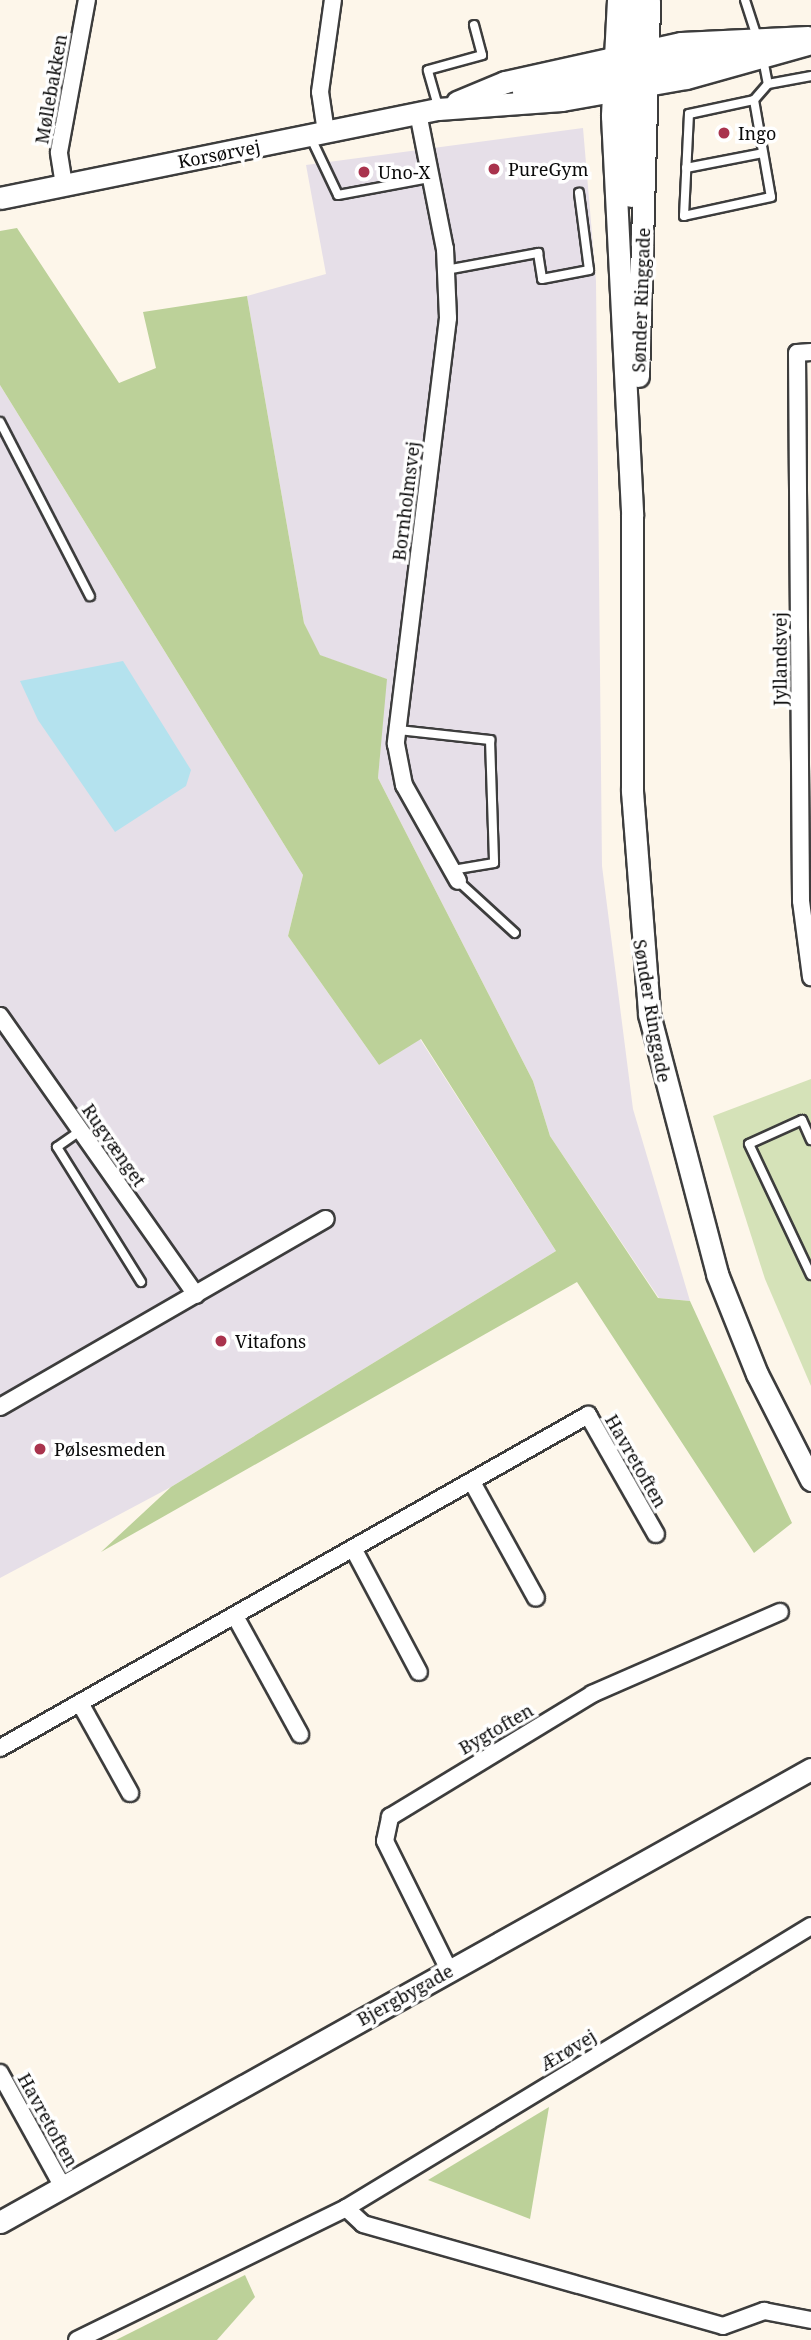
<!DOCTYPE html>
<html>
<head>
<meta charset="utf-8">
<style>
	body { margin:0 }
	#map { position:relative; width:811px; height:2340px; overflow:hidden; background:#fdf6ea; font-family:"Noto Serif",serif }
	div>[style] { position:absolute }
	.industrial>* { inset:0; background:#e6dfe8 }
	.green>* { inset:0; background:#d5e2b8 }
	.forest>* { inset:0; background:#bcd199 }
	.water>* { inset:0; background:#b4e2ee }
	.roads { filter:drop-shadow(2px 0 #3d3d3d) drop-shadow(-2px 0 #3d3d3d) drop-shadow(0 2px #3d3d3d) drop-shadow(0 -2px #3d3d3d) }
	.service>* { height:8px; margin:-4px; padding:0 4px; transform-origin:4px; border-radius:4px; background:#fff }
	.minor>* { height:16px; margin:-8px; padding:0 8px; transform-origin:8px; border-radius:8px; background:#fff }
	.tertiary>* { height:21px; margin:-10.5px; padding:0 10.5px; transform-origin:10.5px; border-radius:10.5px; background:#fff }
	.dots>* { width:19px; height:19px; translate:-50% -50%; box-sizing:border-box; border:4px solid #fff; border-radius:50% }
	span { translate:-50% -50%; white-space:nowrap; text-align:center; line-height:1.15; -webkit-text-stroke:7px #fff; paint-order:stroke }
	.street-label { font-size:18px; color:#0a0a0a }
	.poi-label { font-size:18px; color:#0a0a0a }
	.left { translate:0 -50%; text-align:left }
</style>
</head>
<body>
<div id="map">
	<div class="industrial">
		<i style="clip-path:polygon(583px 128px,596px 281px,602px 866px,633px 1109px,690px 1301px,659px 1298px,550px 1136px,533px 1081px,378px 778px,386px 679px,319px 655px,304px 623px,247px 296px,326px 274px,306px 165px)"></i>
		<i style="clip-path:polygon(0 385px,303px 875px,288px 936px,379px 1065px,420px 1039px,556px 1251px,171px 1487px,0 1578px)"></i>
	</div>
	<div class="green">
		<i style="clip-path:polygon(811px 1079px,811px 1386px,765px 1279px,713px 1116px)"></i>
	</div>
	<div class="forest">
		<i style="clip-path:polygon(17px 228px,119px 383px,156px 368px,143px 312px,247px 296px,304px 623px,320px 655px,387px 679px,378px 778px,533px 1081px,550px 1136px,658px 1298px,690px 1301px,792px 1523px,754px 1553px,577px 1282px,101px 1552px,171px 1487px,556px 1251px,421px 1039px,379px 1065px,288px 936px,303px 875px,0 385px,0 231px)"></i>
		<i style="clip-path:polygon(549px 2107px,530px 2219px,428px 2180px)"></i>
		<i style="clip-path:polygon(245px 2275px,255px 2297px,217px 2340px,116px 2340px)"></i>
	</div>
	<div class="water">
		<i style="clip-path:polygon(123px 661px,191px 770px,186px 786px,115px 832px,38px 720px,20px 681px)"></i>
	</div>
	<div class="roads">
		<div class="service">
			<i style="left:745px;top:0;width:42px;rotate:72deg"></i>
			<i style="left:763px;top:59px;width:25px;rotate:79deg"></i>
			<i style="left:754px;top:100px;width:98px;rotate:80.1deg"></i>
			<i style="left:771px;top:197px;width:89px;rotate:167.7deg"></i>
			<i style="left:684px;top:216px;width:102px;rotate:-87.2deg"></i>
			<i style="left:689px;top:114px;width:66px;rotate:-12.2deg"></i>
			<i style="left:754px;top:100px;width:21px;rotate:-49deg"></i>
			<i style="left:768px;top:84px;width:44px;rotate:-10.5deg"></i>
			<i style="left:438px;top:106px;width:37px;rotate:-106deg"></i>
			<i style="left:428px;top:70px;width:56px;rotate:-15.5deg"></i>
			<i style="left:482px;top:55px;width:31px;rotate:-105deg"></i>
			<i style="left:310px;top:136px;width:65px;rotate:64.6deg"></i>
			<i style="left:338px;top:195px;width:94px;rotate:-10.5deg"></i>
			<i style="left:686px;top:168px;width:78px;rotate:-11deg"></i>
			<i style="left:446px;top:270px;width:94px;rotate:-10.5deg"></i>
			<i style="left:538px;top:253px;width:26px;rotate:81deg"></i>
			<i style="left:542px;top:279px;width:48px;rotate:-10.8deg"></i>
			<i style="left:589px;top:270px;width:78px;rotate:-97.4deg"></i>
			<i style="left:0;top:422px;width:196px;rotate:62.7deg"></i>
			<i style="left:398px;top:730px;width:93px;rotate:6.2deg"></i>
			<i style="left:490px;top:740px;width:123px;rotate:88.1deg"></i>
			<i style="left:494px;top:863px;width:43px;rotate:170.5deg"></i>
			<i style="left:458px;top:881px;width:77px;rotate:42.4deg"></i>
			<i style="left:80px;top:1131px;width:28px;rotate:145deg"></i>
			<i style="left:57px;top:1147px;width:159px;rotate:58.1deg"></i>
			<i style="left:811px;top:1140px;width:22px;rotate:-114deg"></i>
			<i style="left:802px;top:1120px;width:58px;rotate:155.6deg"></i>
			<i style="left:749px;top:1144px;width:145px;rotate:64.7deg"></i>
		</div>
		<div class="minor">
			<i style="left:418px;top:113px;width:139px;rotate:78.8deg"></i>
			<i style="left:445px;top:249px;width:69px;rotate:87.5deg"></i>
			<i style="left:448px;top:318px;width:429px;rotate:97deg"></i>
			<i style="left:396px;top:744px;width:42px;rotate:79deg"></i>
			<i style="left:404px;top:785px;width:110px;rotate:60.6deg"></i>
			<i style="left:326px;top:132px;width:40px;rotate:-98.5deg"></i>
			<i style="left:320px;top:92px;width:93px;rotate:-82deg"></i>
			<i style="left:64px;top:185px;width:33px;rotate:-99deg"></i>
			<i style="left:59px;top:152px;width:155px;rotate:-79.6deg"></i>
			<i style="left:811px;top:352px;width:14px;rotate:176deg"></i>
			<i style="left:797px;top:353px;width:548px;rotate:89.58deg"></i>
			<i style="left:801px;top:901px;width:77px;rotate:82.5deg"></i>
			<i style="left:0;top:1016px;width:341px;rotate:54.9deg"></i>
			<i style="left:0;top:1407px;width:376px;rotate:-30deg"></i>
			<i style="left:472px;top:1482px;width:132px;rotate:61.1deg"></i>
			<i style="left:354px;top:1550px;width:138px;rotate:62deg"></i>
			<i style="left:235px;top:1616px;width:135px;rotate:61.2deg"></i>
			<i style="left:80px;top:1703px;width:103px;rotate:60.9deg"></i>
			<i style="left:0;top:1748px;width:676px;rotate:-29.52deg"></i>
			<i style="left:588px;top:1415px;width:137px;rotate:60.3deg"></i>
			<i style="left:449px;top:1970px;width:144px;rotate:-116.4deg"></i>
			<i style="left:385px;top:1841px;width:25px;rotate:-78deg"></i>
			<i style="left:390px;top:1817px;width:237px;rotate:-31.3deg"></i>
			<i style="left:592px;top:1694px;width:205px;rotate:-23.6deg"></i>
			<i style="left:0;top:2073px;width:130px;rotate:61.1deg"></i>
			<i style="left:346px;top:2208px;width:23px;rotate:43deg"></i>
			<i style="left:363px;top:2224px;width:374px;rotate:15.8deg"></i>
			<i style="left:723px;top:2326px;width:44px;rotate:-20.1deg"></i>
			<i style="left:764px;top:2311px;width:48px;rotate:10.8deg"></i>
			<i style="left:77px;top:2340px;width:300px;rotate:-26.1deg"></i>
			<i style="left:346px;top:2208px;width:544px;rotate:-31.23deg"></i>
		</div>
		<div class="tertiary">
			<i style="left:618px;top:0;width:116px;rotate:93deg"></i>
			<i style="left:612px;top:116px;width:400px;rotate:87.1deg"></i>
			<i style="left:632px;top:515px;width:276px;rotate:90deg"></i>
			<i style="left:632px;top:791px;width:224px;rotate:85.6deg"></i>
			<i style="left:649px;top:1014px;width:269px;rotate:75.3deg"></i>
			<i style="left:717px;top:1274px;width:108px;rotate:68.2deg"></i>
			<i style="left:757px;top:1374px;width:119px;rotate:63deg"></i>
			<i style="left:633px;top:0;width:66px;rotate:88.3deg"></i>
			<i style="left:638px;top:71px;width:107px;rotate:-11.3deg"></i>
			<i style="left:628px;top:75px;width:121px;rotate:88.6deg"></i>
			<i style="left:523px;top:92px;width:104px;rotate:-12.2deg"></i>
			<i style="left:457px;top:102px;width:52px;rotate:-22.6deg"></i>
			<i style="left:505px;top:82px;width:180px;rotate:-12.5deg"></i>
			<i style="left:681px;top:43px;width:127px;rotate:-2.7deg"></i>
			<i style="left:0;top:198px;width:447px;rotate:-11.5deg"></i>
			<i style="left:438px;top:109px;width:124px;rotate:-4.2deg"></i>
			<i style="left:562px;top:100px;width:126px;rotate:-10.1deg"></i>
			<i style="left:686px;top:78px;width:130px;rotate:-15.6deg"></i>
			<i style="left:638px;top:376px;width:376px;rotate:-88.3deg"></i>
			<i style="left:0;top:2222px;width:929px;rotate:-29.19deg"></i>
		</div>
	</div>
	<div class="dots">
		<i style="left:724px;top:133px;background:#a9334d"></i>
		<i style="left:494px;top:169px;background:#a9334d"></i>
		<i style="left:364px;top:172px;background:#a9334d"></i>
		<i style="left:221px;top:1341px;background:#a9334d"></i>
		<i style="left:40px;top:1449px;background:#a9334d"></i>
	</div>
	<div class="street-label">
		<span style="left:51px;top:89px;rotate:-80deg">Møllebakken</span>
		<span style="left:219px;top:154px;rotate:-11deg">Korsørvej</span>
		<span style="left:641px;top:300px;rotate:-88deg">Sønder Ringgade</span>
		<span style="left:406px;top:501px;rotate:-83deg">Bornholmsvej</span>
		<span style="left:780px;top:659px;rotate:-90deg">Jyllandsvej</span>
		<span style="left:652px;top:1011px;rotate:80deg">Sønder Ringgade</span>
		<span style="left:114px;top:1145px;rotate:55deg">Rugvænget</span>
		<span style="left:636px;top:1461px;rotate:60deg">Havretoften</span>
		<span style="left:496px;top:1729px;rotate:-30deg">Bygtoften</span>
		<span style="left:405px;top:1995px;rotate:-29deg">Bjergbygade</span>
		<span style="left:568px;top:2050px;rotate:-31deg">Ærøvej</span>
		<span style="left:48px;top:2120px;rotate:61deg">Havretoften</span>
	</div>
	<div class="poi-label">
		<span class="left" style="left:738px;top:133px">Ingo</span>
		<span class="left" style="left:508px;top:169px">PureGym</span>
		<span class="left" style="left:378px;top:172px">Uno-X</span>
		<span class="left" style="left:235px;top:1341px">Vitafons</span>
		<span class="left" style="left:54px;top:1449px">Pølsesmeden</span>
	</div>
</div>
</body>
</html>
